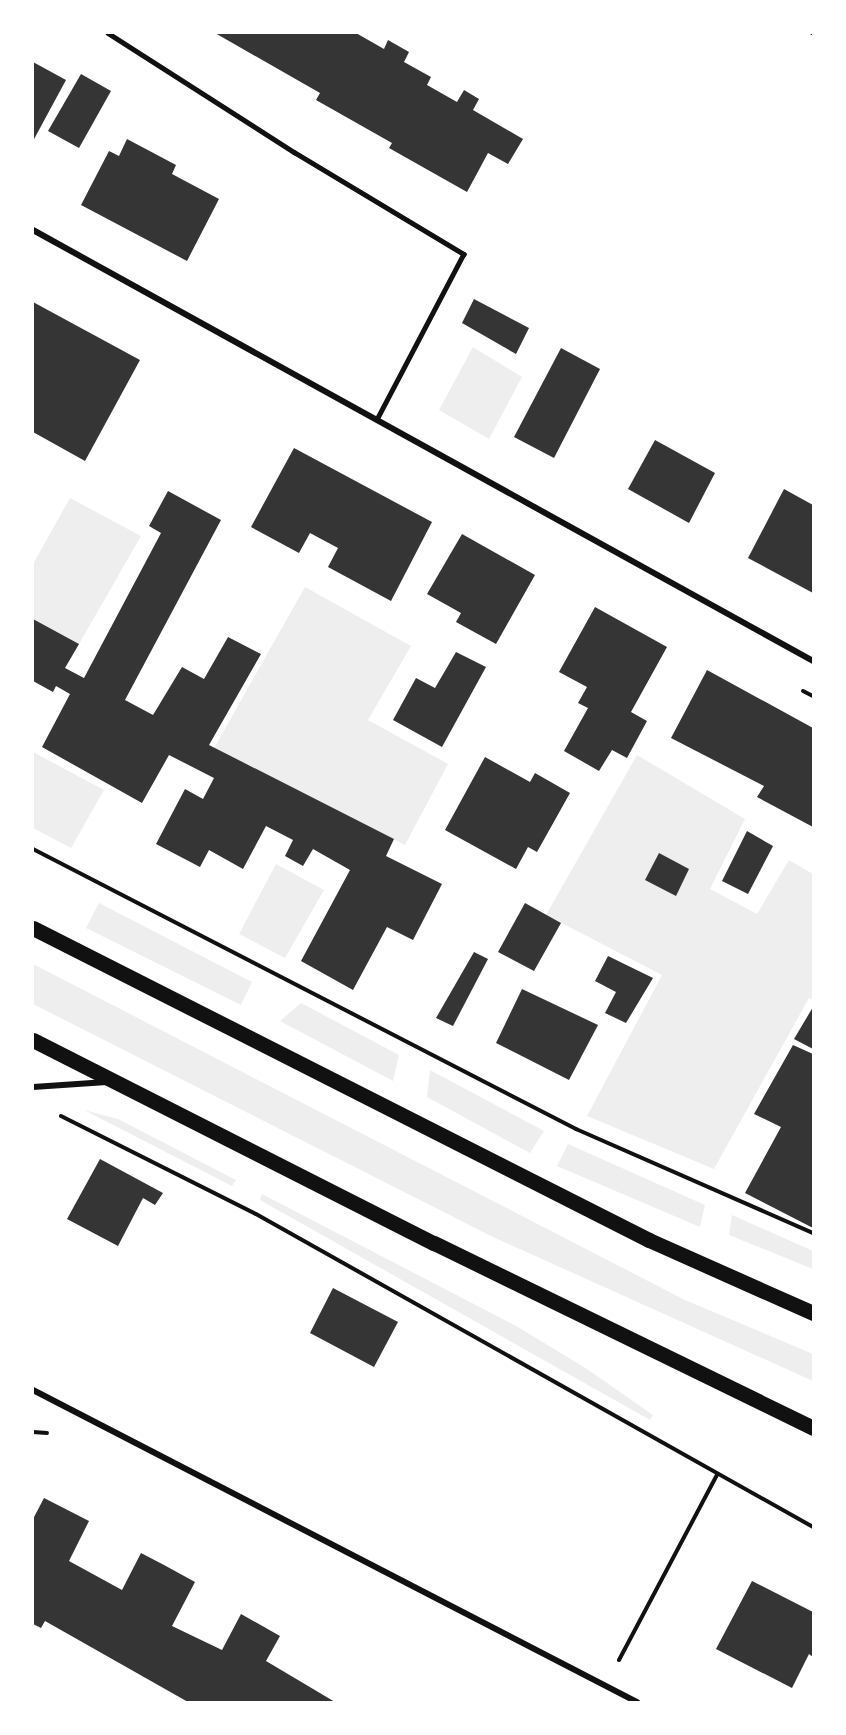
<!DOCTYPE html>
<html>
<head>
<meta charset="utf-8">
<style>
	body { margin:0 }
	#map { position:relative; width:846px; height:1735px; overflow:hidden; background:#fff; font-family:"Work Sans",sans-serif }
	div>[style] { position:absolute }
	.green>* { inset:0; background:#eee }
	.building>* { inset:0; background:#353535 }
	.path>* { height:4px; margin:-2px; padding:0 2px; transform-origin:2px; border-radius:2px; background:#111 }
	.service>* { height:4.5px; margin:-2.25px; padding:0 2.25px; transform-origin:2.25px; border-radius:2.25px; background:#111 }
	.minor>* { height:6px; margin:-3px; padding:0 3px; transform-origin:3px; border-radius:3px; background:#111 }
	.primary>* { height:15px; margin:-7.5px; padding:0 7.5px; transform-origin:7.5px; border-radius:7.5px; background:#111 }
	span { translate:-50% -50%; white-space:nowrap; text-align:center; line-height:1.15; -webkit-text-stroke:6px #fff; paint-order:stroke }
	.frame { position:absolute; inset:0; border:34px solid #fff; pointer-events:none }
</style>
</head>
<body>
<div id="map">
	<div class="green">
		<i style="clip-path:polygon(473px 347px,522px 377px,489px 439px,439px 410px)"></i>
		<i style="clip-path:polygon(70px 498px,141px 536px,79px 644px,33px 619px,33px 564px)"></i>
		<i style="clip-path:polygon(305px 587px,411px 646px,368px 720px,448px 764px,405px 845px,214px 748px)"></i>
		<i style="clip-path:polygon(33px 752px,104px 790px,71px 848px,33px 828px)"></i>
		<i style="clip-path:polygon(637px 755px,745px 819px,710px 889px,757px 914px,789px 860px,813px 874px,813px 1000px,809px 998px,714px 1169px,587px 1116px,662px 975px,546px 915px)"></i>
		<i style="clip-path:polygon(276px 864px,324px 890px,285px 958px,239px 934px)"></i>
		<i style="clip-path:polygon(99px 903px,252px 982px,241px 1005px,86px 928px)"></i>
		<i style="clip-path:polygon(33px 964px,685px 1300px,813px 1354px,813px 1381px,493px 1237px,33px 1004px)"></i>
		<i style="clip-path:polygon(301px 1003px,399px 1055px,393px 1081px,280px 1021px)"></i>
		<i style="clip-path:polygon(430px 1070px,544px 1131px,530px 1153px,427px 1097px)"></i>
		<i style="clip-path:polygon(84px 1110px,118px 1119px,236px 1180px,232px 1186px)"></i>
		<i style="clip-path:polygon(568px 1144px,705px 1205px,700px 1227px,557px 1166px)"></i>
		<i style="clip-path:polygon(262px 1194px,518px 1327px,587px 1369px,653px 1415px,650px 1420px,260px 1200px)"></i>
		<i style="clip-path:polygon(732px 1215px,813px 1251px,813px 1269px,729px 1235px)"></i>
	</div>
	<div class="building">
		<i style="clip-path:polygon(215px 33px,356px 33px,384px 49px,388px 40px,409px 52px,404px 62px,431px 77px,427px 85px,457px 102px,464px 90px,479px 99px,473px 110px,523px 139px,508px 164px,488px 153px,467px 192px,389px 148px,392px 143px,316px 100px,320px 93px)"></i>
		<i style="clip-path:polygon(33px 62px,66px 80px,33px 141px)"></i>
		<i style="clip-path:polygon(81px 74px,111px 91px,79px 148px,48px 131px)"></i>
		<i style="clip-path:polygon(127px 139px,176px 165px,172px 174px,219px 199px,187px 261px,81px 205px,109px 151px,119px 156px)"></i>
		<i style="clip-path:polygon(474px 299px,529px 328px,516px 354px,462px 323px)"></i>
		<i style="clip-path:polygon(33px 302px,140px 360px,85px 461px,33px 432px)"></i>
		<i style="clip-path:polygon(561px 348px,600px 369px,554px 458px,514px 437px)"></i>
		<i style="clip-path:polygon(655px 440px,715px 473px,689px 523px,628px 489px)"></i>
		<i style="clip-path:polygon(294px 448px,432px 522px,391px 601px,328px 567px,338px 548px,310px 533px,299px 553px,251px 527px)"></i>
		<i style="clip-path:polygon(784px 489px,813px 505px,813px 593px,748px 558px)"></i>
		<i style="clip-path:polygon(168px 491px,221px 520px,125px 700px,153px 715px,182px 667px,204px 679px,228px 637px,261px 654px,209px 745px,394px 839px,386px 856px,442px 884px,413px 940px,387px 927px,353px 990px,301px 961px,350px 870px,313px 849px,303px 866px,285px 856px,293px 840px,266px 826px,243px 869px,209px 850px,200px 867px,156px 844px,185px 789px,203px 799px,214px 778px,169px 755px,142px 803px,42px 747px,70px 694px,56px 686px,53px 692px,33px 681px,33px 619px,79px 644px,65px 668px,84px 678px,161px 533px,149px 526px)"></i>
		<i style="clip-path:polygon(462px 534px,535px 575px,496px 644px,456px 622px,461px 613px,427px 594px)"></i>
		<i style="clip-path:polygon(595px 607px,667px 647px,631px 712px,647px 721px,627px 758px,612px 750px,599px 771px,564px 751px,588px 708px,578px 703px,587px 687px,559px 672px)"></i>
		<i style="clip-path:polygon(456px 652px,486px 667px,442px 747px,393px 720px,416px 678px,435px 688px)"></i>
		<i style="clip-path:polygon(707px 670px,813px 728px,813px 827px,757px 797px,764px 786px,671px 738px)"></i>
		<i style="clip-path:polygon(485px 757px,530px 782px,535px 773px,570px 793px,537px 852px,528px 847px,516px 869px,445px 830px)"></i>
		<i style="clip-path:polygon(747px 831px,773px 846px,748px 894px,722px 881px)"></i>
		<i style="clip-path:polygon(659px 853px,689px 869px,676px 896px,645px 880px)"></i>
		<i style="clip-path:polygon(525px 903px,561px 923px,534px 971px,498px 952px)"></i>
		<i style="clip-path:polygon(474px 952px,488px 959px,453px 1026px,436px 1018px)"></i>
		<i style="clip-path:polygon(608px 956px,653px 978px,626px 1023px,605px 1013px,616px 992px,595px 981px)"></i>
		<i style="clip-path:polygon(522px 989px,598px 1025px,569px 1080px,496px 1043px)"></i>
		<i style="clip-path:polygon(813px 1007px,813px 1049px,794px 1039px)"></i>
		<i style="clip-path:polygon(793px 1045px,813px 1054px,813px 1228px,745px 1193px,781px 1127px,754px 1114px)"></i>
		<i style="clip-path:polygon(100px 1159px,163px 1193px,155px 1205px,143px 1198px,118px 1246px,67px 1219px)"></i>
		<i style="clip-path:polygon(333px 1288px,398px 1322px,374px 1367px,310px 1333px)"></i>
		<i style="clip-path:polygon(44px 1498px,89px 1521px,69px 1561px,122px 1590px,141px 1553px,164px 1565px,195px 1582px,172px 1626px,222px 1650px,241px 1614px,280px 1636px,266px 1661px,335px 1702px,188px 1702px,45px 1621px,41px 1628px,33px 1624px,33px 1519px)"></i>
		<i style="clip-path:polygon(752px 1581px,813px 1612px,813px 1657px,809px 1654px,792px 1688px,716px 1649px)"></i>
	</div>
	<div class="path">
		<i style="left:803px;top:691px;width:11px;rotate:27deg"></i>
		<i style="left:33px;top:849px;width:611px;rotate:27.28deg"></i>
		<i style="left:576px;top:1129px;width:259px;rotate:23.7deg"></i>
		<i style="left:61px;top:1116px;width:218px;rotate:26.7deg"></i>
		<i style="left:256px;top:1214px;width:639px;rotate:29.33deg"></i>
		<i style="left:33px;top:1432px;width:14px;rotate:4deg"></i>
		<i style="left:619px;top:1660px;width:209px;rotate:-62.1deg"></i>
	</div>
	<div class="service">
		<i style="left:108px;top:33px;width:221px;rotate:32.6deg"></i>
		<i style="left:294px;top:152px;width:198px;rotate:31deg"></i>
		<i style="left:464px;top:254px;width:187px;rotate:117.7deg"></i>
		<i style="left:812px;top:33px;width:1px"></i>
	</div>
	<div class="minor">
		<i style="left:33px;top:230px;width:891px;rotate:28.92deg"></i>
		<i style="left:33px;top:1087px;width:74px;rotate:-3.9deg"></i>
		<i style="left:33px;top:1390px;width:680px;rotate:27.32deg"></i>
	</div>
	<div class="primary">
		<i style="left:33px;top:928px;width:691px;rotate:26.86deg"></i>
		<i style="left:649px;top:1240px;width:180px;rotate:24deg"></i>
		<i style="left:33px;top:1040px;width:449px;rotate:26.9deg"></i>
		<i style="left:434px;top:1243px;width:422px;rotate:26deg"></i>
	</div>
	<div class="frame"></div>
</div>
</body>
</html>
